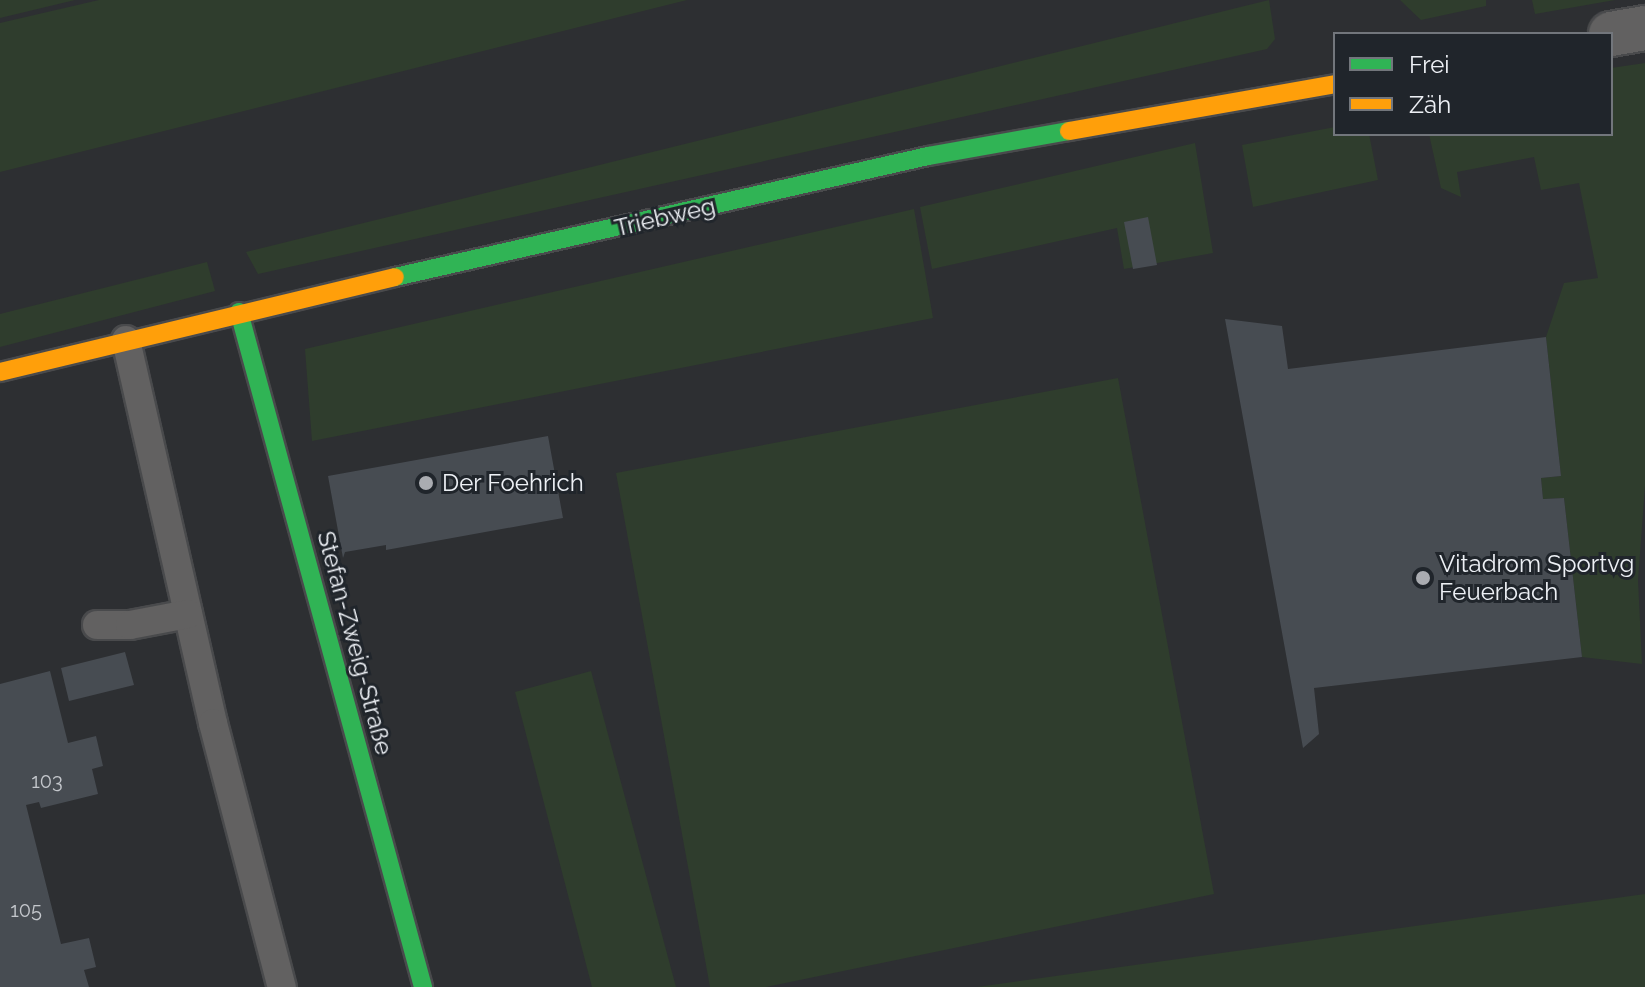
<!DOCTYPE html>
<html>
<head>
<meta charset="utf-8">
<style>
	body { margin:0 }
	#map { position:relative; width:1645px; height:987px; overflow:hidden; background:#2d2f32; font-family:Raleway,sans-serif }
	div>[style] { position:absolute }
	.green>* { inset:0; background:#2f3d2d }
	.building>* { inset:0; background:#474c52 }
	.roads { filter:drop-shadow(2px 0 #494a4c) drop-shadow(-2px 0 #494a4c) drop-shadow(0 2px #494a4c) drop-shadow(0 -2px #494a4c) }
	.lane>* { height:28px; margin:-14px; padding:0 14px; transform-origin:14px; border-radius:14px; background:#626161 }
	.street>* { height:44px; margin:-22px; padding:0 22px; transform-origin:22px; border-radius:22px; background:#626161 }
	.fast>* { height:18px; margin:-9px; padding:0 9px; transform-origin:9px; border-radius:9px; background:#30b455 }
	.slow>* { height:18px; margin:-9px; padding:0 9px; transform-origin:9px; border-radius:9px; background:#ff9f0a }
	.dots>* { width:22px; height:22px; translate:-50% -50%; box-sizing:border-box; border:4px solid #20252b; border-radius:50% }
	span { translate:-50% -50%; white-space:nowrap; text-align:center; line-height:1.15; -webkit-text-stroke:6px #20252b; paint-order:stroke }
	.number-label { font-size:20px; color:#c4c7cc }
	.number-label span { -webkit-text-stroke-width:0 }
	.street-label { font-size:24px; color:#edf0f5 }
	.poi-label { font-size:24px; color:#edf0f5 }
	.left { translate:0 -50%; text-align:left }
	.legend { position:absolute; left:1333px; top:32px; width:280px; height:104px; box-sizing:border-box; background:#20252b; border:2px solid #72767c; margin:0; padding:10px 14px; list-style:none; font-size:24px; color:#edf0f5 }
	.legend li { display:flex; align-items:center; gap:16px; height:40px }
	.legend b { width:40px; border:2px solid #72767c }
</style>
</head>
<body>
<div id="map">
	<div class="green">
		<i style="clip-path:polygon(0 0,75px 0,0 18px)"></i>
		<i style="clip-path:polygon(99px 0,687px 0,0 172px,0 23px)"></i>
		<i style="clip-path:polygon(1269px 0,1275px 39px,1267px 49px,258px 274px,246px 252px)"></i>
		<i style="clip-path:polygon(1400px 0,1486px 0,1486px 6px,1421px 20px)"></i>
		<i style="clip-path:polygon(1532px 0,1615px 0,1535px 14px)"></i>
		<i style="clip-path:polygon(1645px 63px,1645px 486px,1638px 580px,1642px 664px,1582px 657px,1564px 498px,1543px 499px,1541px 478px,1561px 476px,1546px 337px,1564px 283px,1598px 278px,1579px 183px,1541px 190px,1534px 157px,1457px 172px,1461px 197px,1441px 188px,1429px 134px,1611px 134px,1611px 68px)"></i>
		<i style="clip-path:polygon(1335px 127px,1335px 134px,1369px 134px,1378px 180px,1253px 207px,1242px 145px)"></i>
		<i style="clip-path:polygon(1195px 143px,1213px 253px,1124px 269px,1117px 228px,932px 269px,920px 207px)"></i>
		<i style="clip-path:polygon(914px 209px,933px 318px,312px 441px,305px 349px)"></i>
		<i style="clip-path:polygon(207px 262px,215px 291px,0 347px,0 314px)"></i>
		<i style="clip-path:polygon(1118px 378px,1214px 894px,766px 987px,710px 987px,616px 473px)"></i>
		<i style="clip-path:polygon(591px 671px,676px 987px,592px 987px,515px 692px)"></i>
		<i style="clip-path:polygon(1645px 894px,1645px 987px,977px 987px)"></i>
	</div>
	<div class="building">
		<i style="clip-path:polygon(1148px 217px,1157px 265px,1133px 269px,1124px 222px)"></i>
		<i style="clip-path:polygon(1225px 319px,1282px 326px,1288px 369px,1546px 337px,1561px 476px,1541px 478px,1543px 499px,1564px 498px,1582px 657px,1314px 688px,1319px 734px,1303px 748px)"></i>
		<i style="clip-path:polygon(548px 436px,563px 518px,386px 550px,386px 545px,345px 552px,343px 558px,328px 476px)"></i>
		<i style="clip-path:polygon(125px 652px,134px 685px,69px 701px,61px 668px)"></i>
		<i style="clip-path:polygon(50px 671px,68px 743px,96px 736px,103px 766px,92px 769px,98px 794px,41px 808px,39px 802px,26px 805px,61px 944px,89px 938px,96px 967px,84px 970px,89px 987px,0 987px,0 684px)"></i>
	</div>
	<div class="roads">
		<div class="lane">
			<i style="left:126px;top:340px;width:393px;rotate:77.2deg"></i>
			<i style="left:213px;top:723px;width:273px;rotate:75.4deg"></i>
			<i style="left:97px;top:625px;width:33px"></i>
			<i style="left:130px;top:625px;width:59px;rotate:-10.7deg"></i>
		</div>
		<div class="street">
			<i style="left:1611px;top:34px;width:35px;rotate:-10deg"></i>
		</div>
		<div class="fast">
			<i style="left:395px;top:277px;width:547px;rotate:-12.79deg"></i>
			<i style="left:928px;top:156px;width:143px;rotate:-10.1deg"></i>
			<i style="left:239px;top:312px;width:700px;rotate:74.75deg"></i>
		</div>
		<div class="slow">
			<i style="left:1069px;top:131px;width:270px;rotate:-10deg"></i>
			<i style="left:0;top:372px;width:406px;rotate:-13.5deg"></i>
		</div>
	</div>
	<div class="dots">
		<i style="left:426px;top:483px;background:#aaacb1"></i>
		<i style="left:1423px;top:578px;background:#aaacb1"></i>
	</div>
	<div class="number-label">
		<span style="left:47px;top:781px">103</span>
		<span style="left:26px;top:910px">105</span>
	</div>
	<div class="street-label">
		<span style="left:665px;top:217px;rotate:-13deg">Triebweg</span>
		<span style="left:355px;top:643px;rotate:75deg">Stefan-Zweig-Straße</span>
	</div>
	<div class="poi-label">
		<span class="left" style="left:442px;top:483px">Der Foehrich</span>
		<span class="left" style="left:1439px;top:578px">Vitadrom Sportvg<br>Feuerbach</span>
	</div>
	<ul class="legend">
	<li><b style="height:10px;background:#30b455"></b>Frei</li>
	<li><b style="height:10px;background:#ff9f0a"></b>Zäh</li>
	</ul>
</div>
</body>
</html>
